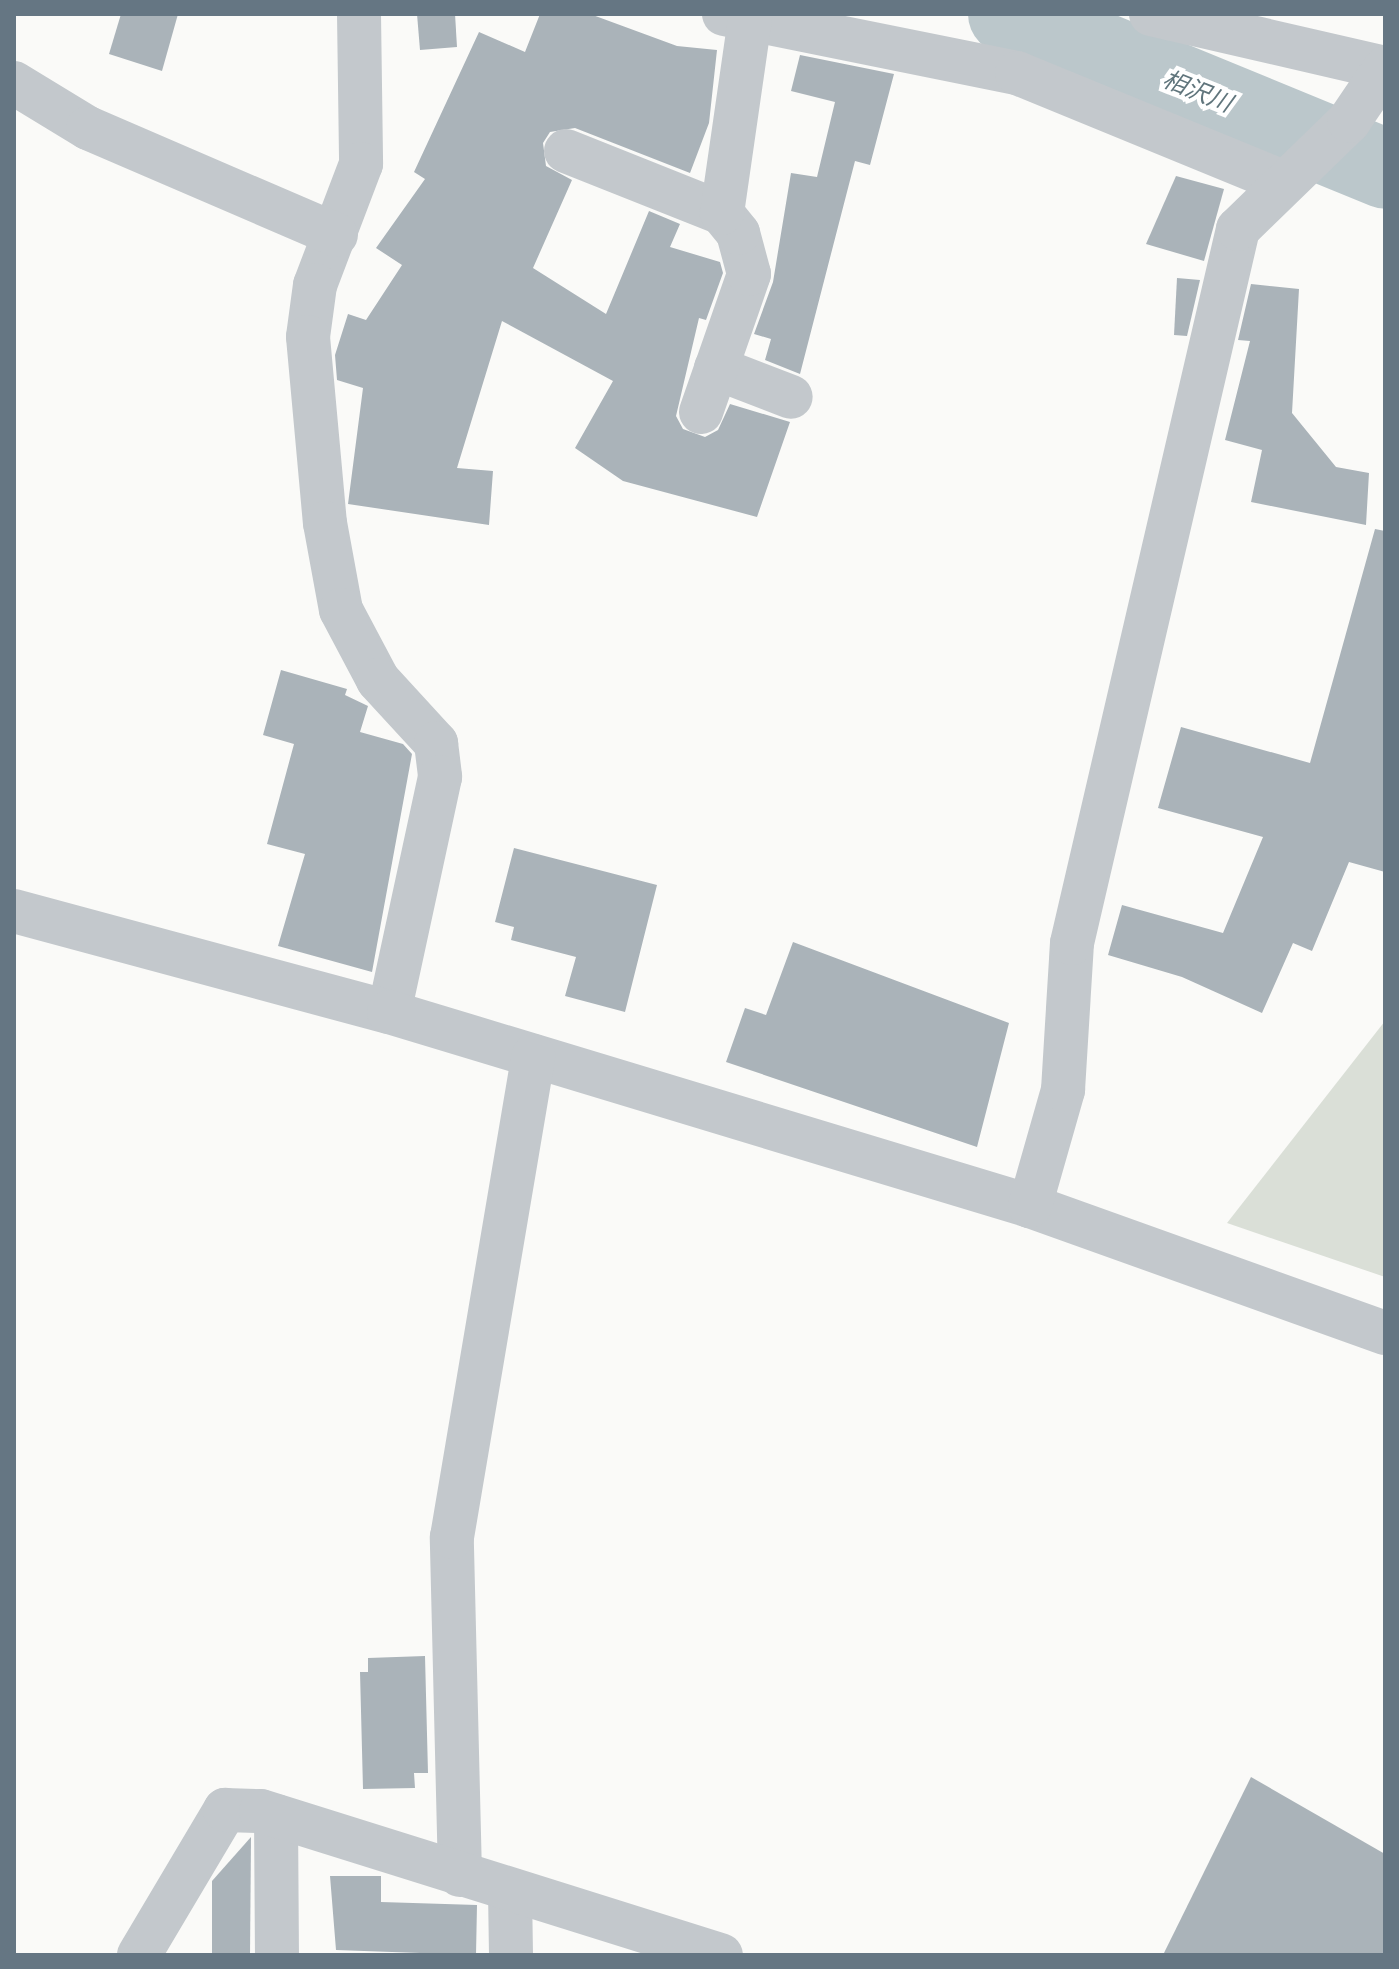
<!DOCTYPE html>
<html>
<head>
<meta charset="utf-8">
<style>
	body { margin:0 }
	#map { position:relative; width:1399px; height:1969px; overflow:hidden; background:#fafaf8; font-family:Signika,"Noto Sans JP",sans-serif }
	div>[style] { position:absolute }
	.green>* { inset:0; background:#dadfd7 }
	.river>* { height:80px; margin:-40px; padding:0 40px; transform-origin:40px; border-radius:40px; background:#bbc7cb }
	.building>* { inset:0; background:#aab3b9 }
	.minor>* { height:44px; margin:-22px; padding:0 22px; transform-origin:22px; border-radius:22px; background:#c3c8cc }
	span { translate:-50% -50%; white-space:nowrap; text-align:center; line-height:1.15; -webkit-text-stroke:8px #fff; paint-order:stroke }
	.water-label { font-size:24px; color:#60757c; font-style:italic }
	.frame { position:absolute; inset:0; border:16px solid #657683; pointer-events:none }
</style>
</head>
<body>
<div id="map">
	<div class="green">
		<i style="clip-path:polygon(1385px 1021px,1385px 1277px,1227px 1223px)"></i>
	</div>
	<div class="river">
		<i style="left:1008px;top:14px;width:408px;rotate:22.3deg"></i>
	</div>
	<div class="building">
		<i style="clip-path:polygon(121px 14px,178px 14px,162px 71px,109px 54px)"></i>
		<i style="clip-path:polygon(417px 14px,455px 14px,457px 47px,420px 50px)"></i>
		<i style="clip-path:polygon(540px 14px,590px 14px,677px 46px,717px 50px,709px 123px,690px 173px,575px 128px,550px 132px,543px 143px,546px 166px,572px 180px,533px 268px,606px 314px,649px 211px,680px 224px,670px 247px,720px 262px,723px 273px,706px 320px,699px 318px,676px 416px,683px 429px,705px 437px,718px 430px,730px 404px,790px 422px,757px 517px,623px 481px,575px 448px,613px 381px,502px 321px,457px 468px,493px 471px,489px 525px,348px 504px,363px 388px,337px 380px,335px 355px,348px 314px,366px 320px,402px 265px,376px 248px,425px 179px,414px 172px,479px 32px,525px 52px)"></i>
		<i style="clip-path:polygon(800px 55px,894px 74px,870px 165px,855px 161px,800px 374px,765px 360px,771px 339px,754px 334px,773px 282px,791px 173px,817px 177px,835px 102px,791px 91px)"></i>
		<i style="clip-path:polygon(1176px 176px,1224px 189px,1204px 261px,1146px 244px)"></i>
		<i style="clip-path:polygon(1177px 278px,1200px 280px,1187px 336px,1174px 335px)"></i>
		<i style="clip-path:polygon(1251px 284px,1299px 289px,1292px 413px,1336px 467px,1369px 473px,1366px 525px,1251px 502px,1262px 450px,1225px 440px,1250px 341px,1238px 340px)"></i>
		<i style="clip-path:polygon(1375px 529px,1385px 531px,1385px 872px,1349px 862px,1312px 951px,1293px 943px,1262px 1013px,1182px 977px,1108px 955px,1122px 905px,1223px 933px,1263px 837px,1158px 808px,1181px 727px,1310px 763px)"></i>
		<i style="clip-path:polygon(281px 670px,347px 689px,345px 695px,368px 706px,360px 732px,403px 744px,412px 754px,372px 972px,278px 946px,305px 854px,267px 844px,294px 744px,263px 735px)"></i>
		<i style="clip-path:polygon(514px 848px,657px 885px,625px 1012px,565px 996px,576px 957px,511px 940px,514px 927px,495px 922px)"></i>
		<i style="clip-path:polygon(793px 942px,1009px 1023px,977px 1147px,726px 1062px,745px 1008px,766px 1015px)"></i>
		<i style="clip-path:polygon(425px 1656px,428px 1773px,414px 1773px,415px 1788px,363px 1789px,360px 1672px,368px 1672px,368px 1658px)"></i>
		<i style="clip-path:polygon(1251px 1777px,1385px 1854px,1385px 1955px,1163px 1955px)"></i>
		<i style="clip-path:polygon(251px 1837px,250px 1955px,212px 1955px,212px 1881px)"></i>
		<i style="clip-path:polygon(330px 1876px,381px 1876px,381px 1902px,477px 1905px,476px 1955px,336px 1950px)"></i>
	</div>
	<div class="minor">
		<i style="left:359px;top:14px;width:150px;rotate:89.2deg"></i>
		<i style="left:361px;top:164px;width:129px;rotate:110.8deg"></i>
		<i style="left:315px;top:285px;width:52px;rotate:97.7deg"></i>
		<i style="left:308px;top:337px;width:187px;rotate:84.8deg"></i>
		<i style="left:325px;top:523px;width:88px;rotate:79.6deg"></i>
		<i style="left:341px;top:610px;width:79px;rotate:62.1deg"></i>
		<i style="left:378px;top:680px;width:86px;rotate:47.4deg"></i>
		<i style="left:436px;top:743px;width:34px;rotate:83deg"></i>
		<i style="left:440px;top:777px;width:240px;rotate:102.2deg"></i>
		<i style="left:724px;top:14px;width:299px;rotate:11.4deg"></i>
		<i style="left:1017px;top:73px;width:287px;rotate:22.3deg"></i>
		<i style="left:1151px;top:14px;width:240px;rotate:13deg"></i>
		<i style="left:14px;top:83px;width:87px;rotate:31.3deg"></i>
		<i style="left:88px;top:128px;width:270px;rotate:23.3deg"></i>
		<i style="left:566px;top:151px;width:168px;rotate:21.7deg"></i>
		<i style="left:716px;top:368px;width:80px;rotate:21.1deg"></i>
		<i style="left:701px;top:412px;width:146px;rotate:-70.8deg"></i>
		<i style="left:749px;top:274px;width:42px;rotate:-105deg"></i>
		<i style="left:738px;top:233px;width:26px;rotate:-129deg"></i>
		<i style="left:722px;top:213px;width:197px;rotate:-81.8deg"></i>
		<i style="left:14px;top:911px;width:388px;rotate:15.1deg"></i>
		<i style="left:389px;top:1012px;width:670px;rotate:16.84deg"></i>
		<i style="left:1030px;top:1206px;width:377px;rotate:19.7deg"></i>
		<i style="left:1030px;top:1206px;width:121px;rotate:-74.1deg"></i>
		<i style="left:1063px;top:1090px;width:147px;rotate:-86.5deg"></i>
		<i style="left:1072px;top:943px;width:733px;rotate:-76.91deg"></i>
		<i style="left:1238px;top:229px;width:155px;rotate:-44.2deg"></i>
		<i style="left:1349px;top:121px;width:64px;rotate:-55.8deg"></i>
		<i style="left:276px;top:1816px;width:139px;rotate:89.6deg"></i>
		<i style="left:460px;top:1875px;width:338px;rotate:-91.4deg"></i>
		<i style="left:452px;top:1537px;width:488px;rotate:-80.4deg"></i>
		<i style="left:510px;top:1891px;width:64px;rotate:89.1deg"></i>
		<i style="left:139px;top:1955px;width:169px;rotate:-59.3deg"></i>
		<i style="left:225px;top:1810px;width:36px;rotate:2deg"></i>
		<i style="left:261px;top:1811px;width:482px;rotate:17.4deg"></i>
	</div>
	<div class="water-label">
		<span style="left:1197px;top:92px;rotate:22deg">相沢川</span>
	</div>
	<div class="frame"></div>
</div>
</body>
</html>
